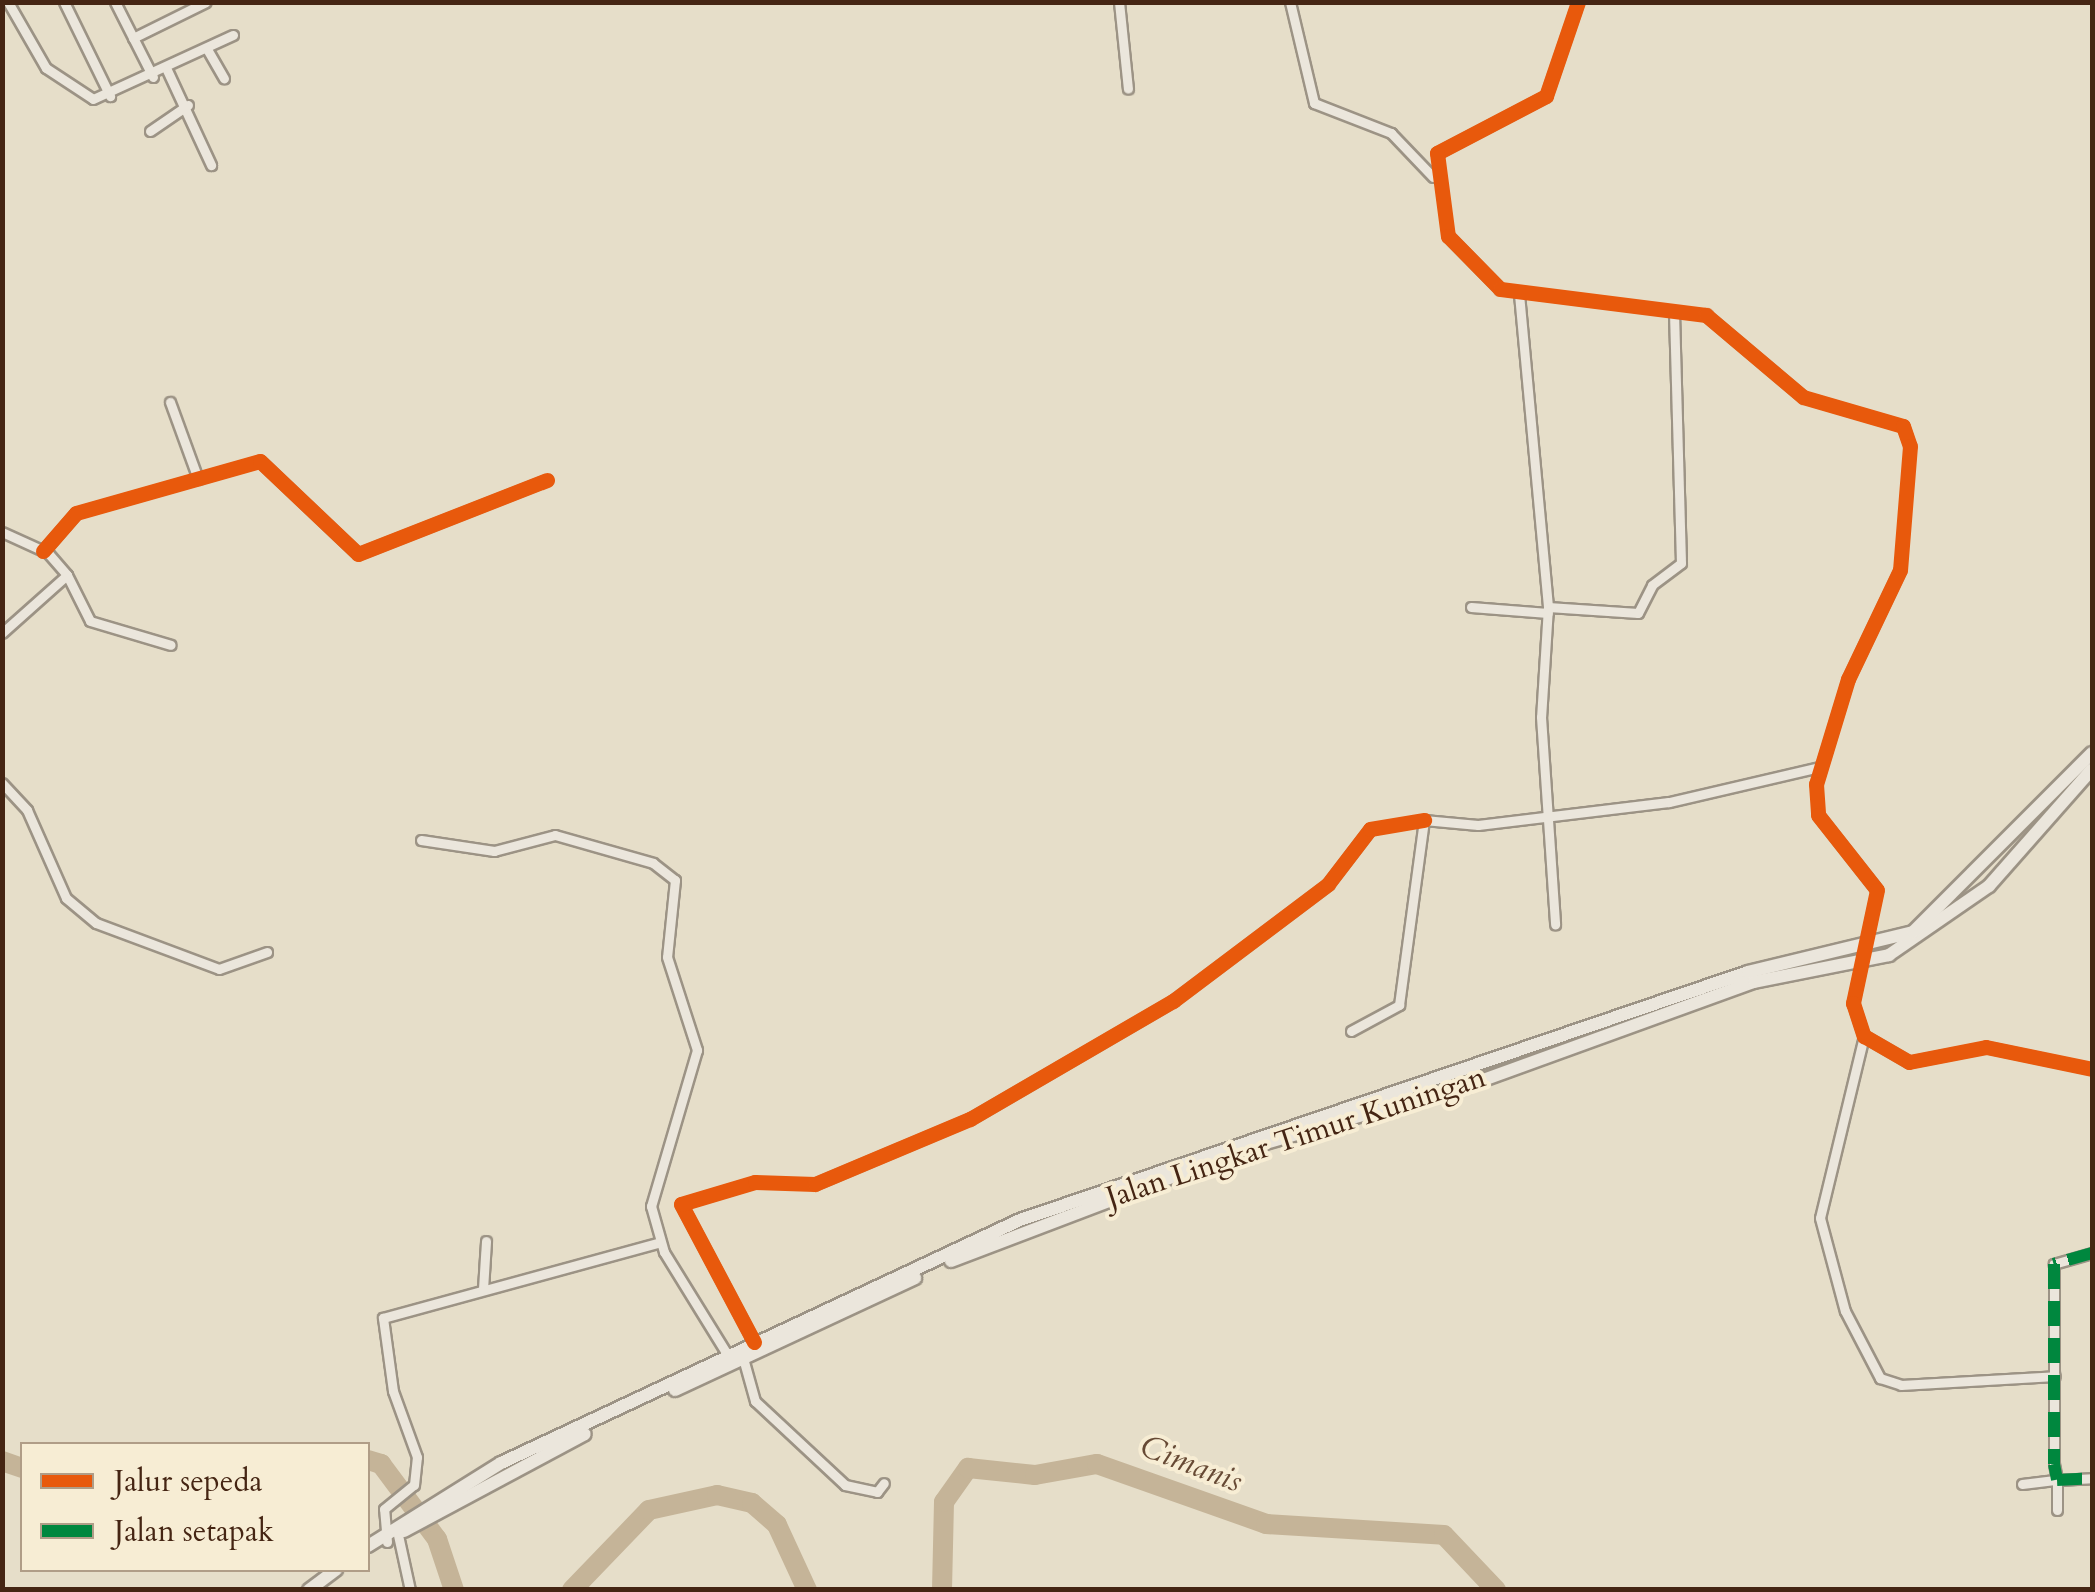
<!DOCTYPE html>
<html>
<head>
<meta charset="utf-8">
<style>
	body { margin:0 }
	#map { position:relative; width:2095px; height:1592px; overflow:hidden; background:#e6dec9; font-family:Cardo,serif }
	div>[style] { position:absolute }
	.river>* { height:20px; margin:-10px; padding:0 10px; transform-origin:10px; border-radius:10px; background:#c5b498 }
	.roads { filter:drop-shadow(2px 0 #9c9385) drop-shadow(-2px 0 #9c9385) drop-shadow(0 2px #9c9385) drop-shadow(0 -2px #9c9385) }
	.minor>* { height:9px; margin:-4.5px; padding:0 4.5px; transform-origin:4.5px; border-radius:4.5px; background:#ebe6dc }
	.secondary>* { height:12px; margin:-6px; padding:0 6px; transform-origin:6px; border-radius:6px; background:#ebe6dc }
	.quiet>* { height:12px; margin-top:-6px; transform-origin:0; background:repeating-linear-gradient(90deg,#00873e 0 25px,transparent 0 37px) }
	.cycleway>* { height:15px; margin:-7.5px; padding:0 7.5px; transform-origin:7.5px; border-radius:7.5px; background:#e8590c }
	span { translate:-50% -50%; white-space:nowrap; text-align:center; line-height:1.15; -webkit-text-stroke:8px #f7edd4; paint-order:stroke }
	.street-label { font-size:30px; color:#452513 }
	.water-label { font-size:32px; color:#674a35; font-style:italic }
	.frame { position:absolute; inset:0; border:5px solid #452513; pointer-events:none }
	.legend { position:absolute; left:20px; top:1442px; width:350px; height:130px; box-sizing:border-box; background:#f7edd4; border:2px solid #b09d87; margin:0; padding:12px 18px; list-style:none; font-size:30px; color:#452513 }
	.legend li { display:flex; align-items:center; gap:20px; height:50px }
	.legend b { width:50px; border:2px solid #b09d87 }
</style>
</head>
<body>
<div id="map">
	<div class="river">
		<i style="left:368px;top:1460px;width:14px;rotate:17deg"></i>
		<i style="left:381px;top:1464px;width:94px;rotate:53.3deg"></i>
		<i style="left:437px;top:1539px;width:54px;rotate:71.6deg"></i>
		<i style="left:2px;top:1461px;width:21px;rotate:19deg"></i>
		<i style="left:572px;top:1590px;width:111px;rotate:-46.1deg"></i>
		<i style="left:649px;top:1510px;width:70px;rotate:-12.4deg"></i>
		<i style="left:717px;top:1495px;width:36px;rotate:13deg"></i>
		<i style="left:752px;top:1503px;width:33px;rotate:41deg"></i>
		<i style="left:777px;top:1525px;width:72px;rotate:65.2deg"></i>
		<i style="left:942px;top:1590px;width:88px;rotate:-88.7deg"></i>
		<i style="left:944px;top:1502px;width:42px;rotate:-54.8deg"></i>
		<i style="left:968px;top:1468px;width:67px;rotate:6deg"></i>
		<i style="left:1035px;top:1475px;width:63px;rotate:-10.1deg"></i>
		<i style="left:1097px;top:1464px;width:179px;rotate:19.5deg"></i>
		<i style="left:1266px;top:1524px;width:178px;rotate:3.5deg"></i>
		<i style="left:1444px;top:1535px;width:76px;rotate:46.6deg"></i>
	</div>
	<div class="roads">
		<div class="minor">
			<i style="left:8px;top:2px;width:76px;rotate:60.1deg"></i>
			<i style="left:46px;top:68px;width:56px;rotate:33.4deg"></i>
			<i style="left:93px;top:99px;width:154px;rotate:-24.6deg"></i>
			<i style="left:64px;top:2px;width:105px;rotate:63.9deg"></i>
			<i style="left:115px;top:2px;width:84px;rotate:63.1deg"></i>
			<i style="left:1119px;top:2px;width:87px;rotate:84.1deg"></i>
			<i style="left:1290px;top:2px;width:104px;rotate:76.6deg"></i>
			<i style="left:1314px;top:103px;width:83px;rotate:21.3deg"></i>
			<i style="left:1391px;top:133px;width:61px;rotate:46.3deg"></i>
			<i style="left:1578px;top:2px;width:99px;rotate:108.8deg"></i>
			<i style="left:1546px;top:96px;width:123px;rotate:152.4deg"></i>
			<i style="left:1437px;top:153px;width:84px;rotate:82.5deg"></i>
			<i style="left:1448px;top:236px;width:74px;rotate:45.5deg"></i>
			<i style="left:1500px;top:289px;width:208px;rotate:7.2deg"></i>
			<i style="left:1706px;top:315px;width:127px;rotate:40.2deg"></i>
			<i style="left:1803px;top:397px;width:104px;rotate:16.2deg"></i>
			<i style="left:1903px;top:426px;width:21px;rotate:71deg"></i>
			<i style="left:1910px;top:446px;width:124px;rotate:94.6deg"></i>
			<i style="left:1900px;top:570px;width:121px;rotate:115.5deg"></i>
			<i style="left:1848px;top:679px;width:110px;rotate:106.9deg"></i>
			<i style="left:1816px;top:784px;width:31px;rotate:86deg"></i>
			<i style="left:1818px;top:815px;width:95px;rotate:51.8deg"></i>
			<i style="left:1877px;top:890px;width:116px;rotate:102deg"></i>
			<i style="left:1853px;top:1003px;width:35px;rotate:72deg"></i>
			<i style="left:1864px;top:1036px;width:52px;rotate:30deg"></i>
			<i style="left:1909px;top:1062px;width:78px;rotate:-11deg"></i>
			<i style="left:1986px;top:1047px;width:108px;rotate:11.7deg"></i>
			<i style="left:133px;top:38px;width:81px;rotate:-26.3deg"></i>
			<i style="left:207px;top:49px;width:34px;rotate:60deg"></i>
			<i style="left:167px;top:70px;width:105px;rotate:65.1deg"></i>
			<i style="left:150px;top:131px;width:46px;rotate:-34.4deg"></i>
			<i style="left:1519px;top:294px;width:314px;rotate:84.7deg"></i>
			<i style="left:1548px;top:607px;width:110px;rotate:93.6deg"></i>
			<i style="left:1541px;top:717px;width:208px;rotate:86.1deg"></i>
			<i style="left:170px;top:402px;width:82px;rotate:70deg"></i>
			<i style="left:2px;top:532px;width:51px;rotate:24.5deg"></i>
			<i style="left:48px;top:553px;width:29px;rotate:49deg"></i>
			<i style="left:67px;top:575px;width:87px;rotate:138.3deg"></i>
			<i style="left:43px;top:551px;width:50px;rotate:-49deg"></i>
			<i style="left:76px;top:513px;width:191px;rotate:-15.8deg"></i>
			<i style="left:260px;top:461px;width:135px;rotate:43.5deg"></i>
			<i style="left:358px;top:554px;width:203px;rotate:-21.4deg"></i>
			<i style="left:67px;top:575px;width:51px;rotate:63.4deg"></i>
			<i style="left:90px;top:621px;width:84px;rotate:16.5deg"></i>
			<i style="left:1471px;top:607px;width:77px;rotate:4.5deg"></i>
			<i style="left:1548px;top:607px;width:90px;rotate:3.8deg"></i>
			<i style="left:1638px;top:613px;width:31px;rotate:-63deg"></i>
			<i style="left:1652px;top:585px;width:36px;rotate:-37deg"></i>
			<i style="left:1681px;top:563px;width:249px;rotate:-91.6deg"></i>
			<i style="left:2px;top:783px;width:37px;rotate:47deg"></i>
			<i style="left:27px;top:810px;width:96px;rotate:66.1deg"></i>
			<i style="left:66px;top:898px;width:39px;rotate:40deg"></i>
			<i style="left:96px;top:923px;width:131px;rotate:20.5deg"></i>
			<i style="left:219px;top:969px;width:51px;rotate:-19.5deg"></i>
			<i style="left:421px;top:840px;width:74px;rotate:8.6deg"></i>
			<i style="left:494px;top:851px;width:63px;rotate:-14.7deg"></i>
			<i style="left:555px;top:835px;width:102px;rotate:15.9deg"></i>
			<i style="left:653px;top:863px;width:28px;rotate:38deg"></i>
			<i style="left:675px;top:880px;width:77px;rotate:95.9deg"></i>
			<i style="left:667px;top:957px;width:98px;rotate:72.1deg"></i>
			<i style="left:697px;top:1050px;width:163px;rotate:106.4deg"></i>
			<i style="left:651px;top:1206px;width:48px;rotate:74.2deg"></i>
			<i style="left:664px;top:1252px;width:120px;rotate:58.3deg"></i>
			<i style="left:1351px;top:1031px;width:55px;rotate:-28.4deg"></i>
			<i style="left:1399px;top:1005px;width:187px;rotate:-82.3deg"></i>
			<i style="left:1424px;top:820px;width:54px;rotate:5.3deg"></i>
			<i style="left:1478px;top:825px;width:192px;rotate:-6.9deg"></i>
			<i style="left:1669px;top:802px;width:155px;rotate:-13.1deg"></i>
			<i style="left:1864px;top:1036px;width:187px;rotate:103.6deg"></i>
			<i style="left:1820px;top:1218px;width:96px;rotate:75deg"></i>
			<i style="left:1845px;top:1311px;width:76px;rotate:62.4deg"></i>
			<i style="left:1880px;top:1378px;width:22px;rotate:18deg"></i>
			<i style="left:1901px;top:1385px;width:154px;rotate:-3.3deg"></i>
			<i style="left:2092px;top:1253px;width:40px;rotate:164deg"></i>
			<i style="left:2054px;top:1264px;width:200px;rotate:90deg"></i>
			<i style="left:2054px;top:1464px;width:16px;rotate:79deg"></i>
			<i style="left:2057px;top:1480px;width:35px;rotate:-3deg"></i>
			<i style="left:483px;top:1289px;width:48px;rotate:-86.4deg"></i>
			<i style="left:754px;top:1342px;width:156px;rotate:-117.9deg"></i>
			<i style="left:681px;top:1204px;width:77px;rotate:-16.6deg"></i>
			<i style="left:755px;top:1182px;width:60px;rotate:1.9deg"></i>
			<i style="left:815px;top:1184px;width:168px;rotate:-22.8deg"></i>
			<i style="left:970px;top:1119px;width:235px;rotate:-30.2deg"></i>
			<i style="left:1173px;top:1001px;width:194px;rotate:-37deg"></i>
			<i style="left:1328px;top:884px;width:69px;rotate:-52.6deg"></i>
			<i style="left:1370px;top:829px;width:55px;rotate:-9.5deg"></i>
			<i style="left:743px;top:1358px;width:45px;rotate:74.4deg"></i>
			<i style="left:755px;top:1401px;width:123px;rotate:43deg"></i>
			<i style="left:845px;top:1485px;width:33px;rotate:12deg"></i>
			<i style="left:877px;top:1492px;width:11px;rotate:-52deg"></i>
			<i style="left:2022px;top:1484px;width:35px;rotate:-7deg"></i>
			<i style="left:2057px;top:1480px;width:30px;rotate:90deg"></i>
			<i style="left:398px;top:1535px;width:56px;rotate:77.7deg"></i>
			<i style="left:387px;top:1542px;width:33px;rotate:-95deg"></i>
			<i style="left:384px;top:1509px;width:38px;rotate:-39deg"></i>
			<i style="left:414px;top:1485px;width:28px;rotate:-84deg"></i>
			<i style="left:417px;top:1457px;width:70px;rotate:-110deg"></i>
			<i style="left:393px;top:1391px;width:74px;rotate:-97.8deg"></i>
			<i style="left:383px;top:1318px;width:287px;rotate:-15.3deg"></i>
		</div>
		<div class="secondary">
			<i style="left:951px;top:1261px;width:318px;rotate:-20.8deg"></i>
			<i style="left:1248px;top:1148px;width:245px;rotate:-16.1deg"></i>
			<i style="left:1483px;top:1080px;width:288px;rotate:-19.9deg"></i>
			<i style="left:1754px;top:982px;width:138px;rotate:-11.3deg"></i>
			<i style="left:1889px;top:955px;width:121px;rotate:-34.6deg"></i>
			<i style="left:1989px;top:886px;width:156px;rotate:-48.6deg"></i>
			<i style="left:675px;top:1390px;width:265px;rotate:-25deg"></i>
			<i style="left:404px;top:1531px;width:205px;rotate:-28.2deg"></i>
			<i style="left:368px;top:1546px;width:157px;rotate:-32deg"></i>
			<i style="left:501px;top:1463px;width:573px;rotate:-25.09deg"></i>
			<i style="left:1020px;top:1220px;width:769px;rotate:-18.81deg"></i>
			<i style="left:1748px;top:972px;width:170px;rotate:-13.6deg"></i>
			<i style="left:1913px;top:932px;width:253px;rotate:-45deg"></i>
			<i style="left:309px;top:1590px;width:34px;rotate:-37deg"></i>
		</div>
	</div>
	<div class="quiet">
		<i style="left:2092px;top:1253px;width:40px;rotate:164deg"></i>
		<i style="left:2054px;top:1264px;width:200px;rotate:90deg"></i>
		<i style="left:2054px;top:1464px;width:16px;rotate:79deg"></i>
		<i style="left:2057px;top:1480px;width:35px;rotate:-3deg"></i>
	</div>
	<div class="cycleway">
		<i style="left:1578px;top:2px;width:99px;rotate:108.8deg"></i>
		<i style="left:1546px;top:96px;width:123px;rotate:152.4deg"></i>
		<i style="left:1437px;top:153px;width:84px;rotate:82.5deg"></i>
		<i style="left:1448px;top:236px;width:74px;rotate:45.5deg"></i>
		<i style="left:1500px;top:289px;width:208px;rotate:7.2deg"></i>
		<i style="left:1706px;top:315px;width:127px;rotate:40.2deg"></i>
		<i style="left:1803px;top:397px;width:104px;rotate:16.2deg"></i>
		<i style="left:1903px;top:426px;width:21px;rotate:71deg"></i>
		<i style="left:1910px;top:446px;width:124px;rotate:94.6deg"></i>
		<i style="left:1900px;top:570px;width:121px;rotate:115.5deg"></i>
		<i style="left:1848px;top:679px;width:110px;rotate:106.9deg"></i>
		<i style="left:1816px;top:784px;width:31px;rotate:86deg"></i>
		<i style="left:1818px;top:815px;width:95px;rotate:51.8deg"></i>
		<i style="left:1877px;top:890px;width:116px;rotate:102deg"></i>
		<i style="left:1853px;top:1003px;width:35px;rotate:72deg"></i>
		<i style="left:1864px;top:1036px;width:52px;rotate:30deg"></i>
		<i style="left:1909px;top:1062px;width:78px;rotate:-11deg"></i>
		<i style="left:1986px;top:1047px;width:108px;rotate:11.7deg"></i>
		<i style="left:43px;top:551px;width:50px;rotate:-49deg"></i>
		<i style="left:76px;top:513px;width:191px;rotate:-15.8deg"></i>
		<i style="left:260px;top:461px;width:135px;rotate:43.5deg"></i>
		<i style="left:358px;top:554px;width:203px;rotate:-21.4deg"></i>
		<i style="left:754px;top:1342px;width:156px;rotate:-117.9deg"></i>
		<i style="left:681px;top:1204px;width:77px;rotate:-16.6deg"></i>
		<i style="left:755px;top:1182px;width:60px;rotate:1.9deg"></i>
		<i style="left:815px;top:1184px;width:168px;rotate:-22.8deg"></i>
		<i style="left:970px;top:1119px;width:235px;rotate:-30.2deg"></i>
		<i style="left:1173px;top:1001px;width:194px;rotate:-37deg"></i>
		<i style="left:1328px;top:884px;width:69px;rotate:-52.6deg"></i>
		<i style="left:1370px;top:829px;width:55px;rotate:-9.5deg"></i>
	</div>
	<div class="street-label">
		<span style="left:1296px;top:1138px;rotate:-18deg">Jalan Lingkar Timur Kuningan</span>
	</div>
	<div class="water-label">
		<span style="left:1191px;top:1464px;rotate:21deg">Cimanis</span>
	</div>
	<div class="frame"></div>
	<ul class="legend">
	<li><b style="height:12px;background:#e8590c"></b>Jalur sepeda</li>
	<li><b style="height:12px;background:#00873e"></b>Jalan setapak</li>
	</ul>
</div>
</body>
</html>
